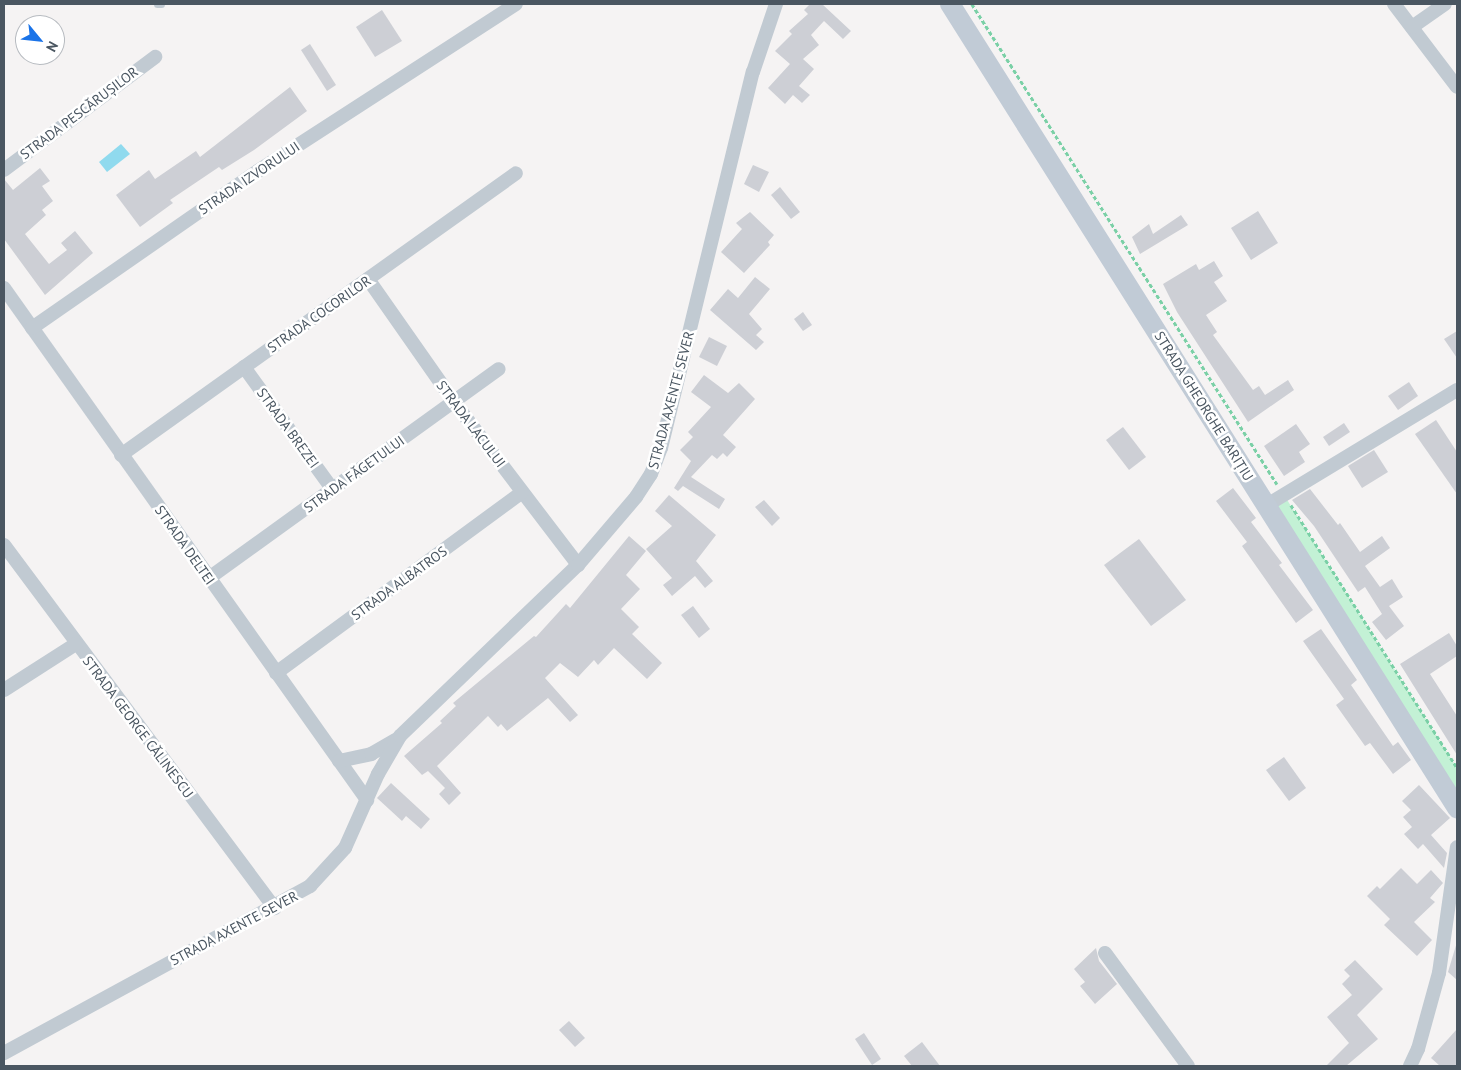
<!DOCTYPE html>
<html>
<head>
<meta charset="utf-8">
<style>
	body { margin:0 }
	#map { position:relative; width:1461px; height:1070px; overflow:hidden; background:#f5f3f3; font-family:"PT Sans",sans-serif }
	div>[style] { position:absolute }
	.green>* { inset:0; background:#c3f1d5 }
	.water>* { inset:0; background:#90daee }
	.building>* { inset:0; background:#cdcfd5 }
	.path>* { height:2.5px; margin-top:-1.25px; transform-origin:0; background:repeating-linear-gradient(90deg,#7ad0a6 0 4px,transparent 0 6.5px) }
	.lane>* { height:7px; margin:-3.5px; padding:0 3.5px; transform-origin:3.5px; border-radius:3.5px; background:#c1cad2 }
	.street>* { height:14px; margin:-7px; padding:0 7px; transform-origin:7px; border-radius:7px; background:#c1cad2 }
	.secondary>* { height:20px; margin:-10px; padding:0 10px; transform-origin:10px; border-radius:10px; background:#c1cbd6 }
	span { translate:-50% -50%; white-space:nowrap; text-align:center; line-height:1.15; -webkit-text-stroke:5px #fff; paint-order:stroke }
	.street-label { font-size:14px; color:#4a5661 }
	.frame { position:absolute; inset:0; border:5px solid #4a5661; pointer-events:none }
	.north { position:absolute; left:15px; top:15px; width:50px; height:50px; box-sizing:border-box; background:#fff; border:1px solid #b7bbc0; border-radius:50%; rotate:118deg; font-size:14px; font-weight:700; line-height:20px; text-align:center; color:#4a5661 }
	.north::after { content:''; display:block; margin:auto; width:18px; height:22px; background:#1a73e8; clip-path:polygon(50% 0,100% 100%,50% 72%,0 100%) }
</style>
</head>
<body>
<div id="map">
	<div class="green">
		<i style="clip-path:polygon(1284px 495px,1457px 768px,1457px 808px,1267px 505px)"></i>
	</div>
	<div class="water">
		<i style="clip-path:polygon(121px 144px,130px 154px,107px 172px,99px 162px)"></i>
	</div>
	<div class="building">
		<i style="clip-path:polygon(810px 4px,822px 4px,851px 31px,843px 39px,824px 21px,811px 35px,819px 45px,803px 59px,814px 69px,799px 86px,810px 95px,802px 103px,793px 95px,785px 104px,768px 88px,790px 64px,775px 51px,792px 34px,789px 31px,808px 14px,804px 10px)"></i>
		<i style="clip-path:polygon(382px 10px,402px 41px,375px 57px,356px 27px)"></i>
		<i style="clip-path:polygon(310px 44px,336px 85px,327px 91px,301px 50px)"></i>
		<i style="clip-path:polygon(290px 87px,307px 111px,254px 150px,222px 170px,219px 167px,170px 200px,173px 203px,140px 227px,116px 195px,149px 170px,155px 179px,196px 151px,200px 157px)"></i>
		<i style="clip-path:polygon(753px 165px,769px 172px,759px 192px,744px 184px)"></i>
		<i style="clip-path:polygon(40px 168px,50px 181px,42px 186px,53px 201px,42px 210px,46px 215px,25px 234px,49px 264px,67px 250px,61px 243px,75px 231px,93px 253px,45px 295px,4px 239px,4px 179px,13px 190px)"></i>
		<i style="clip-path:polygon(780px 187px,800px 212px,791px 219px,771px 195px)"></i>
		<i style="clip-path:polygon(1258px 211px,1278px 243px,1251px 260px,1231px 228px)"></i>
		<i style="clip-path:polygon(750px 212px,774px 235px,768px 242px,770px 245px,744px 273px,721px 252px,742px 229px,736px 223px)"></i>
		<i style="clip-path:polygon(1181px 215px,1188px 225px,1140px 254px,1132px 237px,1149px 224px,1153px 234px)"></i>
		<i style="clip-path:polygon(1214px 261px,1223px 276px,1214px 282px,1227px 301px,1206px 315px,1217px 332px,1213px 335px,1253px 390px,1259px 386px,1265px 395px,1288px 380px,1294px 390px,1248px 422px,1177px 312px,1163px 284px,1196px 264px,1199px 270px)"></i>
		<i style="clip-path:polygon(755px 277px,770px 289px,749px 314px,762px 329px,756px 335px,764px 342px,756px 350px,710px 310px,728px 289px,738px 298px)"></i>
		<i style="clip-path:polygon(803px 312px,812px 325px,803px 331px,794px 319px)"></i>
		<i style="clip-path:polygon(1457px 331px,1457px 358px,1444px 339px)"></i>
		<i style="clip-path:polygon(709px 337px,727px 346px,717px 366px,699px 357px)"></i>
		<i style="clip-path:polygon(704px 375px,728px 393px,739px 383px,755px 399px,723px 435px,736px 447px,727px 457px,723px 453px,717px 459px,712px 455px,691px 477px,725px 499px,719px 509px,683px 486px,678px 491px,674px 488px,691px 461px,680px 450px,693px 437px,688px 432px,711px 407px,691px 392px)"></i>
		<i style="clip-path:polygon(1409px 382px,1418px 396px,1398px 410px,1388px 396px)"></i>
		<i style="clip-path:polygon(1436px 420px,1457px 452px,1457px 494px,1415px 434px)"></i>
		<i style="clip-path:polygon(1344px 423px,1350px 432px,1329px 446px,1323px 437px)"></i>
		<i style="clip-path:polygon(1296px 424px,1310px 444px,1299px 452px,1305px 462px,1284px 476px,1264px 446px)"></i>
		<i style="clip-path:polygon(1123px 427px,1146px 457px,1129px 470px,1106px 440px)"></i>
		<i style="clip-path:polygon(1374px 450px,1388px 472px,1362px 488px,1348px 466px)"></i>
		<i style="clip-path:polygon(1233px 488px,1256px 518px,1251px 522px,1282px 563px,1279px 565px,1313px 610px,1296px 623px,1242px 546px,1247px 542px,1216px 501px)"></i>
		<i style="clip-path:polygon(1310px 489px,1338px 525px,1340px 523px,1360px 552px,1382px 536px,1390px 548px,1365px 566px,1380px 587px,1392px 579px,1403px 597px,1389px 606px,1404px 626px,1386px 640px,1372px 622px,1382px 614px,1365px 587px,1358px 592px,1314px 526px,1292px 500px)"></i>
		<i style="clip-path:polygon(669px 495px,716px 535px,696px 561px,713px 581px,705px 588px,695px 576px,672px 596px,663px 585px,672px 578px,646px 549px,672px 526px,655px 511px)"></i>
		<i style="clip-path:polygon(764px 500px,780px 518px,772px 526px,755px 507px)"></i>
		<i style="clip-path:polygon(629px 536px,646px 551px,626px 575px,640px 589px,621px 609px,639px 627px,632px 634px,662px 663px,647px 679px,614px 648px,598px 665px,594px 660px,578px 677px,560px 663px,545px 678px,578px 715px,570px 722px,548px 698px,507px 731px,501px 724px,498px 727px,488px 716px,437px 766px,461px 793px,449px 805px,439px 794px,445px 788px,428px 771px,422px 775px,404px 756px,442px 723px,440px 721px,456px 706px,453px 703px,534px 636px,536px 637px,566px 604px,570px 608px)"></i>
		<i style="clip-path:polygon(1139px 539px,1186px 600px,1151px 626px,1104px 565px)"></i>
		<i style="clip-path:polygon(693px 606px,710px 629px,699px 638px,681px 615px)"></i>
		<i style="clip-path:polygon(1321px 629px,1357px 680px,1351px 685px,1393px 746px,1398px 742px,1411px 760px,1393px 774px,1370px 743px,1365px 746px,1336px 705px,1344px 699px,1303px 641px)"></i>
		<i style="clip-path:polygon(1449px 633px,1457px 646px,1457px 656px,1430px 674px,1457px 716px,1457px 755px,1400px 664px)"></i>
		<i style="clip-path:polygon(1284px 757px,1306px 788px,1289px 801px,1266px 770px)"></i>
		<i style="clip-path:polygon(391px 783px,430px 819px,421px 829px,406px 816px,402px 821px,377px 798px)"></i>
		<i style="clip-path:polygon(1419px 785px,1450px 818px,1431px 835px,1447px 853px,1444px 868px,1423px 844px,1418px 849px,1404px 834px,1412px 827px,1403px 817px,1411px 810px,1402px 801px)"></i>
		<i style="clip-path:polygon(1401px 868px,1417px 884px,1431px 870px,1443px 883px,1430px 898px,1435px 902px,1414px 922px,1432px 940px,1417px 956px,1384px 925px,1390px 919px,1367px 896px,1377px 886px,1380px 889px)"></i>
		<i style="clip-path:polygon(1457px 942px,1457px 980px,1448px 972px)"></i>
		<i style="clip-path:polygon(1096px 948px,1099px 961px,1117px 984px,1095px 1004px,1080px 986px,1085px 982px,1074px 969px)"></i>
		<i style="clip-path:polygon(1355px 960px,1383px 989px,1357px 1015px,1378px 1039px,1346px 1066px,1326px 1066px,1349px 1043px,1327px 1017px,1352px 995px,1342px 984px,1350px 976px,1344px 970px)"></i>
		<i style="clip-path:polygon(569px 1021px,585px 1038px,575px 1047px,559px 1030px)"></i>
		<i style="clip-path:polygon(1457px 1029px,1457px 1066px,1440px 1066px,1431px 1058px)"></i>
		<i style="clip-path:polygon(864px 1033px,881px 1059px,872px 1065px,855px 1039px)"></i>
		<i style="clip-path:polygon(922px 1042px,940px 1066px,912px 1066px,904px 1056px)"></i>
	</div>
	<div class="path">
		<i style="left:972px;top:4px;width:569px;rotate:57.57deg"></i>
		<i style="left:1291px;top:505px;width:311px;rotate:57.7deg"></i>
	</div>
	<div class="lane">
		<i style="left:157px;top:4px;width:4px"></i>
	</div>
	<div class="street">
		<i style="left:1394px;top:4px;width:104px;rotate:52.8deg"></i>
		<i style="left:1412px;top:27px;width:40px;rotate:-34.9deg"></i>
		<i style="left:4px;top:170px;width:189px;rotate:-36.8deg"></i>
		<i style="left:368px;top:279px;width:150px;rotate:55deg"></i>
		<i style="left:454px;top:402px;width:205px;rotate:52.7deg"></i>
		<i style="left:4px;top:288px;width:628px;rotate:54.66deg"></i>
		<i style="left:32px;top:328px;width:275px;rotate:-34.8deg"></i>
		<i style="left:258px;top:171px;width:307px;rotate:-32.9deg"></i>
		<i style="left:244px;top:367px;width:152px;rotate:54.1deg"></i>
		<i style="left:121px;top:455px;width:485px;rotate:-35.5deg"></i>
		<i style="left:1267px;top:505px;width:222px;rotate:-31.2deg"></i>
		<i style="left:4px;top:545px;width:453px;rotate:53.3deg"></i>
		<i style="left:209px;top:578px;width:357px;rotate:-35.8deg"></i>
		<i style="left:276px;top:673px;width:305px;rotate:-36.3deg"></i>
		<i style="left:4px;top:690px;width:85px;rotate:-32.6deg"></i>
		<i style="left:339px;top:761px;width:33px;rotate:-12deg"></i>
		<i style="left:371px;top:754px;width:28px;rotate:-30deg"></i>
		<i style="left:1105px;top:953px;width:140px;rotate:53.7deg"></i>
		<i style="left:4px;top:1053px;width:349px;rotate:-28.6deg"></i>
		<i style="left:310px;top:886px;width:52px;rotate:-47.4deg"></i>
		<i style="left:345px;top:848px;width:81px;rotate:-66deg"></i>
		<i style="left:378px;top:774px;width:44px;rotate:-59.9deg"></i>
		<i style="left:400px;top:736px;width:247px;rotate:-43.9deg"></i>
		<i style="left:578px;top:565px;width:89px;rotate:-49.5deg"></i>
		<i style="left:636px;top:497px;width:27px;rotate:-57deg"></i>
		<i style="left:651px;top:474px;width:28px;rotate:-69deg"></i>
		<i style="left:661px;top:448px;width:387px;rotate:-76.3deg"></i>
		<i style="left:753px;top:72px;width:72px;rotate:-71.3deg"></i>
		<i style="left:1410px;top:1066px;width:19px;rotate:-65deg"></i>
		<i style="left:1418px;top:1049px;width:79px;rotate:-74.6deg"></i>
		<i style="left:1439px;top:973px;width:127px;rotate:-81.9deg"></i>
	</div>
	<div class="secondary">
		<i style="left:950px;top:4px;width:951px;rotate:57.76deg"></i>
	</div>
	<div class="street-label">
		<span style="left:79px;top:113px;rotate:-37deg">STRADA PESCĂRUȘILOR</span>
		<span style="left:249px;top:178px;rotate:-34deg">STRADA IZVORULUI</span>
		<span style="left:319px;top:314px;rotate:-35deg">STRADA COCORILOR</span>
		<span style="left:671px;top:400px;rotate:-75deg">STRADA AXENTE SEVER</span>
		<span style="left:1204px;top:406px;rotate:58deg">STRADA GHEORGHE BARIȚIU</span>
		<span style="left:471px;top:424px;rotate:53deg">STRADA LACULUI</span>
		<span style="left:288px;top:428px;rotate:54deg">STRADA BREZEI</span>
		<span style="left:354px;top:474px;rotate:-36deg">STRADA FĂGETULUI</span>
		<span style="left:185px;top:545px;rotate:55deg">STRADA DELTEI</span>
		<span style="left:399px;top:583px;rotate:-36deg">STRADA ALBATROS</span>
		<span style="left:138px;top:727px;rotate:53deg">STRADA GEORGE CĂLINESCU</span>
		<span style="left:234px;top:928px;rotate:-28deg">STRADA AXENTE SEVER</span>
	</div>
	<div class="frame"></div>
	<div class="north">N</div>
</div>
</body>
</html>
